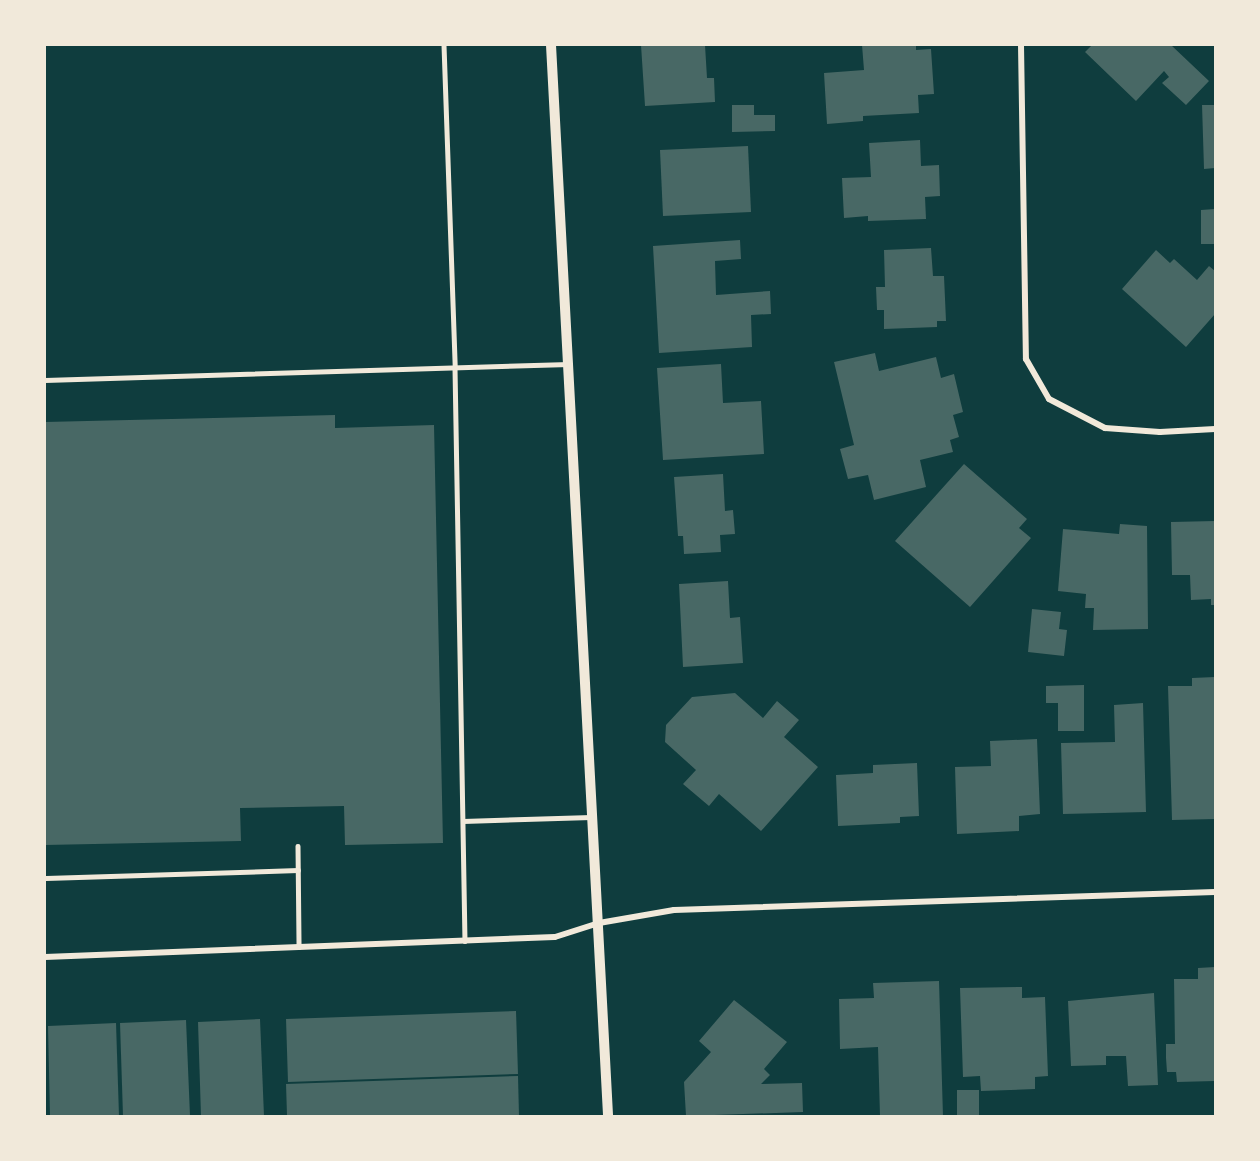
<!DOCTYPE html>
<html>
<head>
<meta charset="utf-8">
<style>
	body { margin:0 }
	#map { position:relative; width:1260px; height:1161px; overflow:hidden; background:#0f3d3e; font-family:"Source Sans 3",sans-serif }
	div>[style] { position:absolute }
	.building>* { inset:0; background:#486865 }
	.service>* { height:4.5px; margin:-2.25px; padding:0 2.25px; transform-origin:2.25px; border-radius:2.25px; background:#f1e9da }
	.minor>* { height:6px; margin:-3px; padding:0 3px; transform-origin:3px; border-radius:3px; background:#f1e9da }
	.tertiary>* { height:10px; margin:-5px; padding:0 5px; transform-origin:5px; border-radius:5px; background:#f1e9da }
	span { translate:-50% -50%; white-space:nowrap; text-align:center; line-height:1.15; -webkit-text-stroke:4.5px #f1e9da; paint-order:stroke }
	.frame { position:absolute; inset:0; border:46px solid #f1e9da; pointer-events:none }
</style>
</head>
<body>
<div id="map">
	<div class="building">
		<i style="clip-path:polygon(641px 45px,705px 45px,707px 78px,714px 78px,715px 102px,645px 106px)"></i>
		<i style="clip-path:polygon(862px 45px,916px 45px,916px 50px,931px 49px,934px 94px,918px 95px,919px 113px,863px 116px,863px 121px,827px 124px,824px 73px,864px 70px)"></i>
		<i style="clip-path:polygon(1092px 45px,1171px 45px,1209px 81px,1186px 105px,1162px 83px,1169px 77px,1164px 71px,1136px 101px,1085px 52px)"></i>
		<i style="clip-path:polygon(732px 105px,754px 105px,754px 115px,775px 115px,775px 131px,732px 132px)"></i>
		<i style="clip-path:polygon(1202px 105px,1215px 105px,1215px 168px,1204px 169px)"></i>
		<i style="clip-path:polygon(920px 140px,921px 166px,939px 165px,940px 196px,925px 197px,926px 219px,868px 221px,868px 216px,844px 218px,842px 178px,871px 177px,869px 143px)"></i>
		<i style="clip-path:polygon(748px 146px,751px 212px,663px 216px,660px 150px)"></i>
		<i style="clip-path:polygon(1215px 209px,1215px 244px,1201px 244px,1201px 210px)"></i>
		<i style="clip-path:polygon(740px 240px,741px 259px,715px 261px,716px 295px,770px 291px,771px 314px,751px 315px,752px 347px,659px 353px,653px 246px)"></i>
		<i style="clip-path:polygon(931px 248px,933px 276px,944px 276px,946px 321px,937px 321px,937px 327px,884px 329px,884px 310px,877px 310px,876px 287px,885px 287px,884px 250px)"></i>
		<i style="clip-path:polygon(1156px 250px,1170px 263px,1174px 259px,1197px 280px,1209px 266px,1215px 271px,1215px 314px,1186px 347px,1122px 289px)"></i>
		<i style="clip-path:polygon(875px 353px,879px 371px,936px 357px,941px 378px,954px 374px,963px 412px,953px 415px,959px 437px,950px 440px,953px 452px,920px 460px,926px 487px,874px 500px,868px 475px,848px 479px,840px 449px,854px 445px,834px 362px)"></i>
		<i style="clip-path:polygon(721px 364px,723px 403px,761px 401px,764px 454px,663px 460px,657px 368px)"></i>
		<i style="clip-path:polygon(335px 415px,335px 428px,434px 425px,443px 843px,345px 845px,344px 806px,240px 808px,241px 841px,45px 845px,45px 422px)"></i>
		<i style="clip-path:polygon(964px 464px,1027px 519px,1019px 528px,1031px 538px,970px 607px,895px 541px)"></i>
		<i style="clip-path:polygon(723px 474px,725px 511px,733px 510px,735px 534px,720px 535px,721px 552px,684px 554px,683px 536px,678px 536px,674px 477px)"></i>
		<i style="clip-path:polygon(1215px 521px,1215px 605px,1211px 605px,1211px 599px,1191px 600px,1190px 575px,1172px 575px,1171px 522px)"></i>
		<i style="clip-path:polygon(1120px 524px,1147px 526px,1148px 629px,1093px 630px,1094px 608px,1085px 608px,1086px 594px,1058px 591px,1063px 529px,1119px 534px)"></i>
		<i style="clip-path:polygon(728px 581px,730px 618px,740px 617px,743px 663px,683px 667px,679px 584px)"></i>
		<i style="clip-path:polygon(1032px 609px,1061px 612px,1059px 629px,1067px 630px,1064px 656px,1028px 652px)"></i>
		<i style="clip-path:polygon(1215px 677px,1215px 819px,1172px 820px,1168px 686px,1192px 686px,1192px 678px)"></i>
		<i style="clip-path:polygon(1084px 685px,1084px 731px,1058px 731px,1058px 703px,1046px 703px,1046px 686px)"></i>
		<i style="clip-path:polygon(735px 693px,763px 718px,777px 701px,799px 720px,784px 737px,818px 767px,761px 831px,719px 794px,709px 806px,683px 784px,696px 770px,665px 742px,666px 725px,692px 697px)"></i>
		<i style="clip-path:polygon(1143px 703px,1146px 812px,1063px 814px,1061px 743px,1115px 742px,1114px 705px)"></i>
		<i style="clip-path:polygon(1037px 739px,1040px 814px,1019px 816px,1019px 831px,957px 834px,955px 767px,991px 766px,990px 741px)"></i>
		<i style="clip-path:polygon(917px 763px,919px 816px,900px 817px,900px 823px,838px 826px,836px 775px,873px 773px,873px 765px)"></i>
		<i style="clip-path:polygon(1215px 967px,1215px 1081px,1177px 1082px,1176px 1072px,1167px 1072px,1166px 1058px,1166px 1044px,1175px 1044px,1174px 979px,1198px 979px,1198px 968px)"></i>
		<i style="clip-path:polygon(939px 981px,943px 1116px,880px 1116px,878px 1047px,840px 1049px,839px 999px,874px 998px,873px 983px)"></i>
		<i style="clip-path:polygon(1022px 987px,1022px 998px,1045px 997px,1048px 1076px,1035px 1077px,1035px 1089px,981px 1091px,980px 1076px,963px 1077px,960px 988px)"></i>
		<i style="clip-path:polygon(1154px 993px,1158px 1085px,1128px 1086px,1126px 1056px,1106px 1056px,1106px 1065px,1071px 1066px,1068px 1001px)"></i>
		<i style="clip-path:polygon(734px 1000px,787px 1042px,764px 1069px,770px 1075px,761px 1084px,802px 1083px,803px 1112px,686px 1116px,684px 1082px,711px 1052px,699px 1041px)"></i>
		<i style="clip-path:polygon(516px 1011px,518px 1074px,288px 1082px,286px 1019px)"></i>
		<i style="clip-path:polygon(260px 1019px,264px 1116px,201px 1116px,198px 1022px)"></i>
		<i style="clip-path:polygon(186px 1020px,190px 1116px,123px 1116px,120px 1023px)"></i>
		<i style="clip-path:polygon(116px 1023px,119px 1116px,50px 1116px,48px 1026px)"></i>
		<i style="clip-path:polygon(518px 1076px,519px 1116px,287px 1116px,286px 1084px)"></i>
		<i style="clip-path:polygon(957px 1090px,979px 1090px,979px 1116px,957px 1116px)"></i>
	</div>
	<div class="service">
		<i style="left:444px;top:45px;width:323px;rotate:88deg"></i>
		<i style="left:455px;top:368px;width:573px;rotate:89deg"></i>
		<i style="left:45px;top:380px;width:524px;rotate:-1.75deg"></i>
		<i style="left:463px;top:821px;width:128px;rotate:-1.8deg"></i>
		<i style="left:298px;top:846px;width:101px;rotate:89.4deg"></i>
		<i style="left:46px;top:878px;width:252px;rotate:-1.8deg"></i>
	</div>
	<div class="minor">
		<i style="left:1021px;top:45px;width:314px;rotate:89.1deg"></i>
		<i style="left:1026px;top:359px;width:46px;rotate:60.1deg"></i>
		<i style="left:1049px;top:399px;width:63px;rotate:27.4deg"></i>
		<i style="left:1105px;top:428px;width:55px;rotate:4.2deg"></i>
		<i style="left:1160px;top:432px;width:55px;rotate:-3.1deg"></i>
		<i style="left:45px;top:957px;width:510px;rotate:-2.25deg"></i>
		<i style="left:555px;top:937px;width:46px;rotate:-17.7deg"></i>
		<i style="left:599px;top:923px;width:76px;rotate:-9.8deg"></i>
		<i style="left:674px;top:910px;width:541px;rotate:-1.91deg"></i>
	</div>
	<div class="tertiary">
		<i style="left:551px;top:45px;width:1073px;rotate:86.95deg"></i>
	</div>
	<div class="frame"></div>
</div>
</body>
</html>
